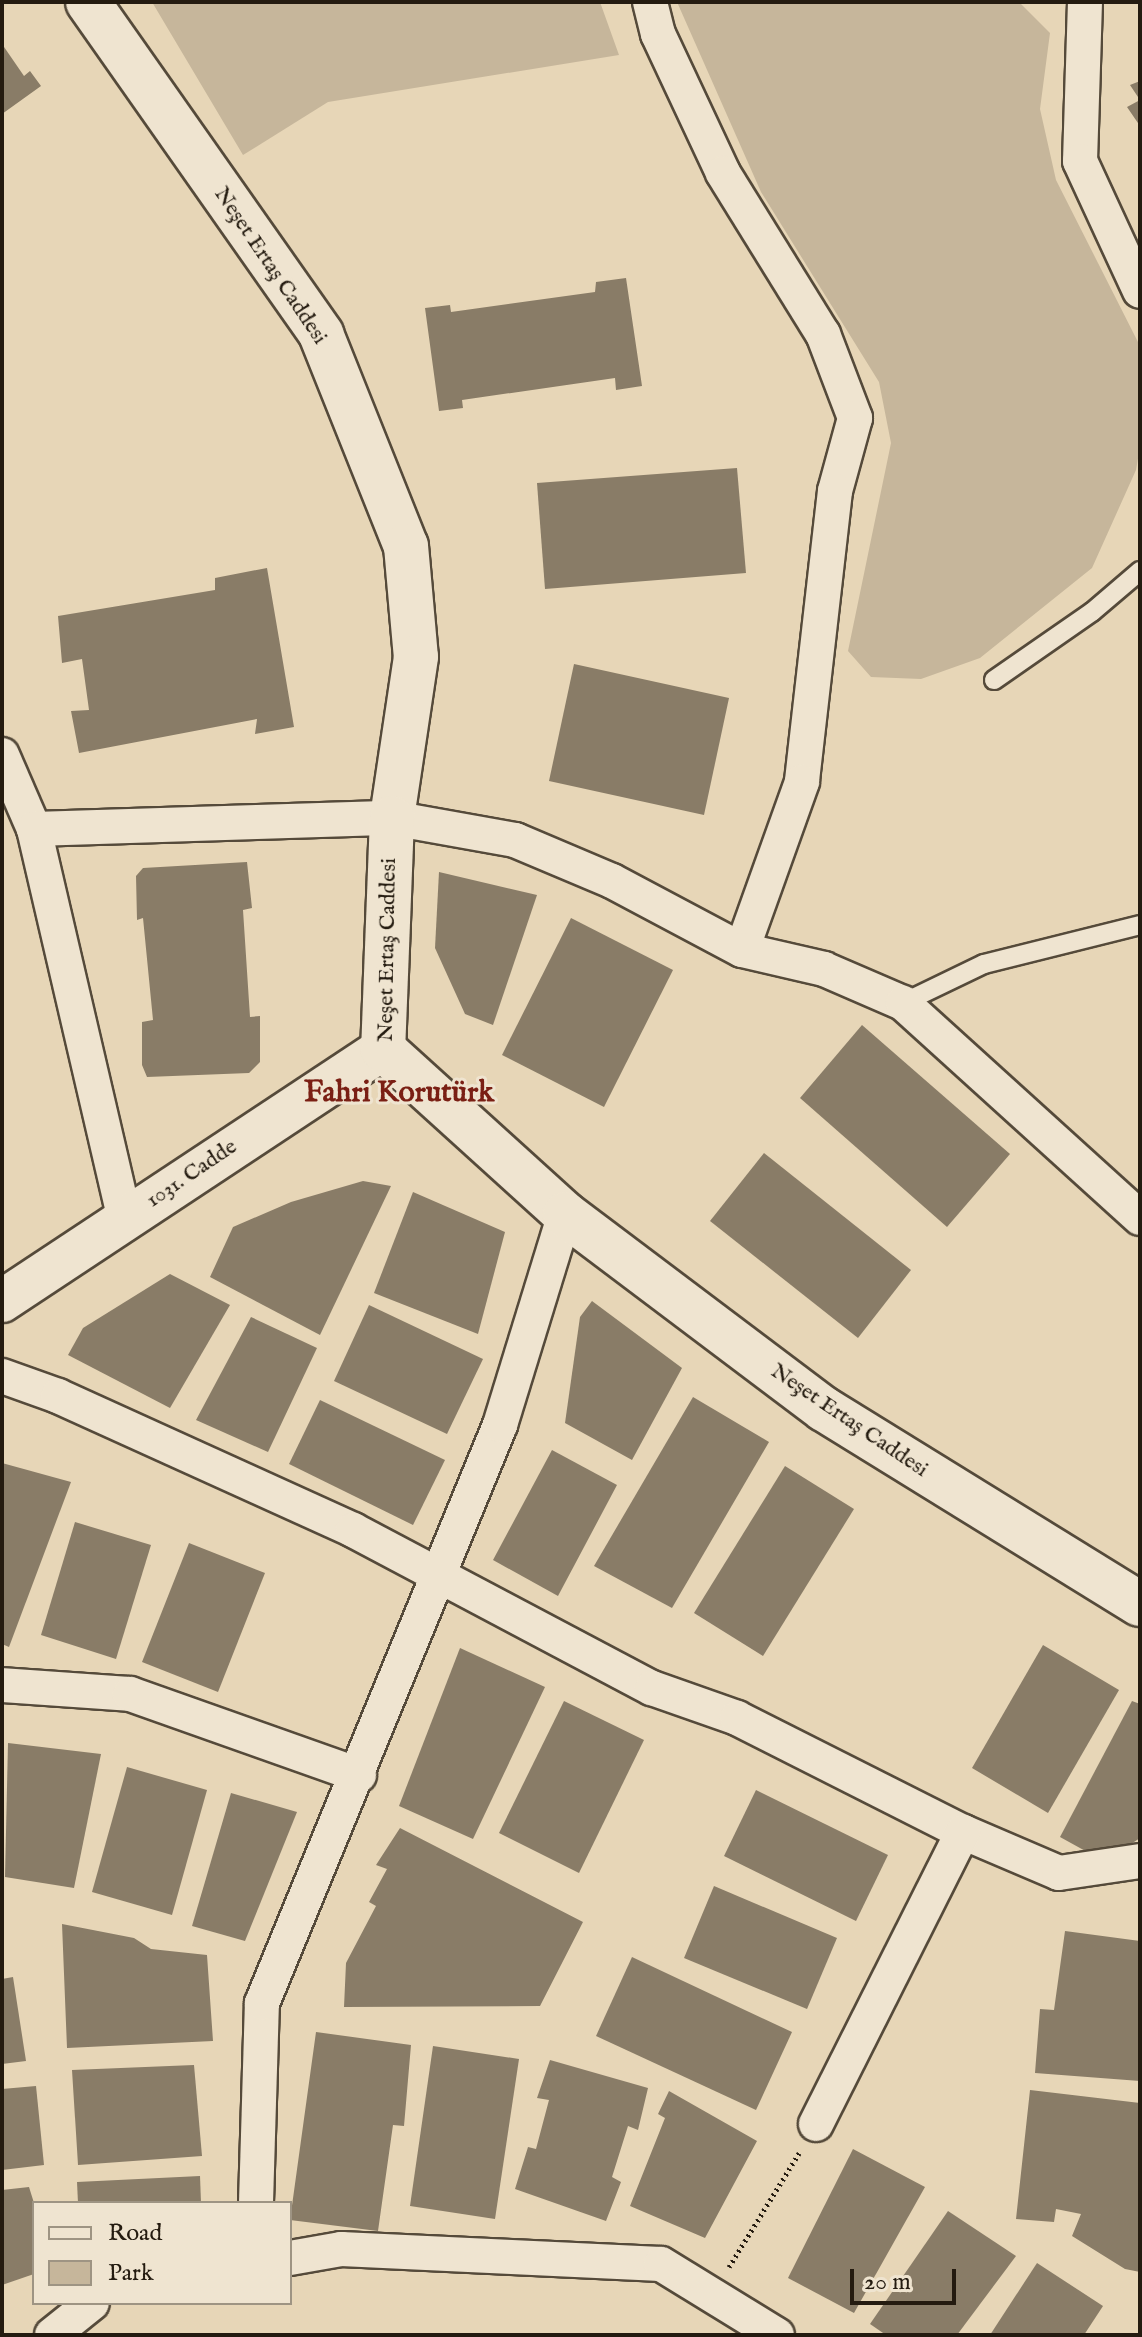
<!DOCTYPE html>
<html>
<head>
<meta charset="utf-8">
<style>
	body { margin:0 }
	#map { position:relative; width:1142px; height:2337px; overflow:hidden; background:#e7d6b7; font-family:"IM FELL English",serif }
	div>[style] { position:absolute }
	.green>* { inset:0; background:#c6b69b }
	.building>* { inset:0; background:#897c67 }
	.path>* { height:5px; margin-top:-2.5px; transform-origin:0; background:repeating-linear-gradient(90deg,#241b10 0 2px,transparent 0 6px) }
	.roads { filter:drop-shadow(2px 0 #554a3a) drop-shadow(-2px 0 #554a3a) drop-shadow(0 2px #554a3a) drop-shadow(0 -2px #554a3a) }
	.service>* { height:18px; margin:-9px; padding:0 9px; transform-origin:9px; border-radius:9px; background:#efe4d0 }
	.minor>* { height:34px; margin:-17px; padding:0 17px; transform-origin:17px; border-radius:17px; background:#efe4d0 }
	.tertiary>* { height:42px; margin:-21px; padding:0 21px; transform-origin:21px; border-radius:21px; background:#efe4d0 }
	.secondary>* { height:44px; margin:-22px; padding:0 22px; transform-origin:22px; border-radius:22px; background:#efe4d0 }
	span { translate:-50% -50%; white-space:nowrap; text-align:center; line-height:1.15; -webkit-text-stroke:6px #efe4d0; paint-order:stroke }
	.street-label { font-size:22px; color:#241b10 }
	.district-label { font-size:30px; color:#7a1f14; font-weight:700 }
	.frame { position:absolute; inset:0; border:4px solid #241b10; pointer-events:none }
	.legend { position:absolute; left:32px; top:2201px; width:260px; height:104px; box-sizing:border-box; background:#efe4d0; border:2px solid #9e9483; margin:0; padding:10px 14px; list-style:none; font-size:24px; color:#241b10 }
	.legend li { display:flex; align-items:center; gap:16px; height:40px }
	.legend b { width:40px; border:2px solid #9e9483 }
	.scale { position:absolute; left:850px; top:2269px; width:106px; height:36px; box-sizing:border-box; border:4px solid #241b10; border-top:0; padding-left:10px; font-size:24px; line-height:28px; white-space:nowrap; color:#241b10; -webkit-text-stroke:6px #efe4d0; paint-order:stroke }
</style>
</head>
<body>
<div id="map">
	<div class="green">
		<i style="clip-path:polygon(152px 2px,600px 2px,619px 55px,328px 102px,243px 155px)"></i>
		<i style="clip-path:polygon(677px 2px,1019px 2px,1050px 33px,1040px 109px,1056px 180px,1140px 346px,1140px 447px,1136px 470px,1092px 568px,980px 658px,921px 679px,871px 677px,848px 651px,891px 443px,879px 382px,761px 192px)"></i>
	</div>
	<div class="building">
		<i style="clip-path:polygon(2px 44px,24px 76px,30px 71px,41px 86px,2px 114px)"></i>
		<i style="clip-path:polygon(1140px 81px,1140px 126px,1127px 107px,1140px 100px,1130px 85px)"></i>
		<i style="clip-path:polygon(626px 278px,642px 386px,616px 390px,615px 378px,462px 400px,463px 408px,439px 411px,425px 308px,450px 305px,451px 312px,595px 292px,596px 282px)"></i>
		<i style="clip-path:polygon(737px 468px,746px 573px,545px 589px,537px 483px)"></i>
		<i style="clip-path:polygon(267px 568px,294px 727px,255px 734px,257px 719px,79px 753px,71px 711px,89px 710px,82px 659px,62px 663px,58px 616px,215px 590px,215px 578px)"></i>
		<i style="clip-path:polygon(574px 664px,729px 698px,704px 815px,549px 781px)"></i>
		<i style="clip-path:polygon(247px 862px,252px 908px,243px 910px,250px 1017px,260px 1016px,260px 1062px,249px 1073px,147px 1077px,142px 1065px,142px 1022px,153px 1020px,143px 918px,137px 920px,136px 876px,143px 868px)"></i>
		<i style="clip-path:polygon(439px 872px,537px 895px,493px 1025px,465px 1014px,435px 948px)"></i>
		<i style="clip-path:polygon(571px 918px,673px 970px,604px 1107px,502px 1055px)"></i>
		<i style="clip-path:polygon(862px 1025px,1010px 1154px,947px 1227px,800px 1098px)"></i>
		<i style="clip-path:polygon(764px 1153px,911px 1270px,858px 1338px,710px 1221px)"></i>
		<i style="clip-path:polygon(363px 1181px,391px 1186px,320px 1335px,210px 1277px,233px 1227px,291px 1202px)"></i>
		<i style="clip-path:polygon(413px 1192px,505px 1232px,478px 1334px,374px 1293px)"></i>
		<i style="clip-path:polygon(170px 1274px,230px 1305px,170px 1408px,68px 1355px,83px 1328px)"></i>
		<i style="clip-path:polygon(592px 1301px,682px 1368px,632px 1460px,565px 1423px,580px 1317px)"></i>
		<i style="clip-path:polygon(369px 1305px,483px 1359px,447px 1434px,334px 1381px)"></i>
		<i style="clip-path:polygon(251px 1317px,317px 1348px,268px 1452px,196px 1420px)"></i>
		<i style="clip-path:polygon(693px 1397px,769px 1442px,672px 1608px,594px 1566px)"></i>
		<i style="clip-path:polygon(320px 1400px,445px 1460px,413px 1525px,289px 1464px)"></i>
		<i style="clip-path:polygon(552px 1450px,617px 1485px,558px 1596px,493px 1560px)"></i>
		<i style="clip-path:polygon(2px 1463px,71px 1482px,9px 1647px,2px 1644px)"></i>
		<i style="clip-path:polygon(785px 1466px,854px 1509px,763px 1656px,694px 1613px)"></i>
		<i style="clip-path:polygon(75px 1522px,151px 1545px,116px 1659px,41px 1635px)"></i>
		<i style="clip-path:polygon(189px 1543px,265px 1573px,218px 1692px,142px 1662px)"></i>
		<i style="clip-path:polygon(1043px 1645px,1119px 1690px,1048px 1813px,972px 1768px)"></i>
		<i style="clip-path:polygon(460px 1648px,545px 1687px,473px 1839px,399px 1806px)"></i>
		<i style="clip-path:polygon(564px 1701px,644px 1740px,579px 1873px,499px 1833px)"></i>
		<i style="clip-path:polygon(1132px 1701px,1140px 1704px,1140px 1838px,1125px 1848px,1089px 1853px,1060px 1837px)"></i>
		<i style="clip-path:polygon(8px 1743px,101px 1754px,74px 1888px,5px 1877px)"></i>
		<i style="clip-path:polygon(127px 1767px,207px 1790px,172px 1915px,92px 1892px)"></i>
		<i style="clip-path:polygon(756px 1790px,888px 1855px,856px 1921px,724px 1856px)"></i>
		<i style="clip-path:polygon(231px 1793px,297px 1812px,245px 1941px,192px 1926px)"></i>
		<i style="clip-path:polygon(400px 1828px,583px 1922px,540px 2006px,344px 2007px,346px 1963px,376px 1906px,369px 1902px,387px 1869px,376px 1865px)"></i>
		<i style="clip-path:polygon(714px 1886px,837px 1938px,807px 2009px,684px 1958px)"></i>
		<i style="clip-path:polygon(62px 1924px,134px 1938px,151px 1949px,207px 1955px,213px 2041px,67px 2048px)"></i>
		<i style="clip-path:polygon(1065px 1931px,1140px 1941px,1140px 2081px,1035px 2073px,1040px 2009px,1054px 2010px)"></i>
		<i style="clip-path:polygon(632px 1957px,792px 2032px,756px 2110px,596px 2036px)"></i>
		<i style="clip-path:polygon(13px 1977px,26px 2061px,2px 2064px,2px 1979px)"></i>
		<i style="clip-path:polygon(316px 2032px,411px 2045px,404px 2126px,393px 2125px,378px 2231px,290px 2220px)"></i>
		<i style="clip-path:polygon(433px 2046px,519px 2059px,495px 2219px,410px 2206px)"></i>
		<i style="clip-path:polygon(550px 2060px,648px 2088px,638px 2130px,628px 2126px,612px 2177px,621px 2182px,606px 2221px,515px 2189px,528px 2147px,536px 2149px,549px 2100px,537px 2098px)"></i>
		<i style="clip-path:polygon(194px 2065px,202px 2156px,78px 2165px,72px 2070px)"></i>
		<i style="clip-path:polygon(36px 2086px,44px 2165px,2px 2170px,2px 2089px)"></i>
		<i style="clip-path:polygon(1030px 2090px,1140px 2103px,1140px 2272px,1125px 2269px,1072px 2236px,1081px 2214px,1056px 2209px,1054px 2222px,1016px 2219px)"></i>
		<i style="clip-path:polygon(669px 2091px,757px 2141px,705px 2238px,630px 2206px,665px 2118px,658px 2114px)"></i>
		<i style="clip-path:polygon(853px 2149px,925px 2187px,854px 2313px,788px 2278px)"></i>
		<i style="clip-path:polygon(200px 2176px,201px 2203px,78px 2203px,77px 2182px)"></i>
		<i style="clip-path:polygon(29px 2187px,34px 2203px,34px 2274px,2px 2285px,2px 2190px)"></i>
		<i style="clip-path:polygon(948px 2211px,1016px 2256px,957px 2335px,886px 2335px,870px 2324px)"></i>
		<i style="clip-path:polygon(1037px 2263px,1103px 2306px,1084px 2335px,990px 2335px)"></i>
	</div>
	<div class="path">
		<i style="left:729px;top:2267px;width:134px;rotate:-58.4deg"></i>
	</div>
	<div class="roads">
		<div class="service">
			<i style="left:994px;top:680px;width:119px;rotate:-34.8deg"></i>
			<i style="left:1092px;top:612px;width:63px;rotate:-40.5deg"></i>
			<i style="left:903px;top:1003px;width:90px;rotate:-25.7deg"></i>
			<i style="left:984px;top:964px;width:161px;rotate:-14deg"></i>
		</div>
		<div class="minor">
			<i style="left:650px;top:2px;width:33px;rotate:76deg"></i>
			<i style="left:658px;top:34px;width:153px;rotate:64.9deg"></i>
			<i style="left:723px;top:173px;width:190px;rotate:58.2deg"></i>
			<i style="left:823px;top:334px;width:90px;rotate:69.1deg"></i>
			<i style="left:855px;top:418px;width:76px;rotate:105.3deg"></i>
			<i style="left:835px;top:491px;width:293px;rotate:96.5deg"></i>
			<i style="left:802px;top:782px;width:178px;rotate:109.7deg"></i>
			<i style="left:1085px;top:2px;width:159px;rotate:91.8deg"></i>
			<i style="left:1080px;top:161px;width:143px;rotate:65.2deg"></i>
			<i style="left:2px;top:755px;width:81px;rotate:66.6deg"></i>
			<i style="left:34px;top:829px;width:400px;rotate:76.9deg"></i>
			<i style="left:34px;top:829px;width:358px;rotate:-1.8deg"></i>
			<i style="left:392px;top:818px;width:125px;rotate:10.1deg"></i>
			<i style="left:515px;top:840px;width:105px;rotate:22.9deg"></i>
			<i style="left:612px;top:881px;width:147px;rotate:28deg"></i>
			<i style="left:742px;top:950px;width:84px;rotate:13deg"></i>
			<i style="left:824px;top:969px;width:86px;rotate:23.3deg"></i>
			<i style="left:903px;top:1003px;width:320px;rotate:42.2deg"></i>
			<i style="left:2px;top:1376px;width:59px;rotate:19.7deg"></i>
			<i style="left:58px;top:1396px;width:324px;rotate:24.4deg"></i>
			<i style="left:353px;top:1530px;width:338px;rotate:27.9deg"></i>
			<i style="left:652px;top:1688px;width:90px;rotate:19.4deg"></i>
			<i style="left:737px;top:1718px;width:253px;rotate:26.8deg"></i>
			<i style="left:963px;top:1832px;width:104px;rotate:23.1deg"></i>
			<i style="left:1059px;top:1873px;width:82px;rotate:-8.4deg"></i>
			<i style="left:2px;top:1685px;width:128px;rotate:4deg"></i>
			<i style="left:130px;top:1694px;width:243px;rotate:19.5deg"></i>
			<i style="left:816px;top:2124px;width:327px;rotate:-63.3deg"></i>
			<i style="left:256px;top:2203px;width:200px;rotate:-88.3deg"></i>
			<i style="left:262px;top:2003px;width:625px;rotate:-67.62deg"></i>
			<i style="left:500px;top:1425px;width:221px;rotate:-72.9deg"></i>
			<i style="left:290px;top:2258px;width:52px;rotate:-10deg"></i>
			<i style="left:341px;top:2249px;width:320px;rotate:2.7deg"></i>
			<i style="left:661px;top:2264px;width:136px;rotate:31.5deg"></i>
			<i style="left:52px;top:2335px;width:51px;rotate:-38.7deg"></i>
		</div>
		<div class="tertiary">
			<i style="left:2px;top:1301px;width:457px;rotate:-33.5deg"></i>
		</div>
		<div class="secondary">
			<i style="left:88px;top:2px;width:406px;rotate:54.9deg"></i>
			<i style="left:321px;top:334px;width:228px;rotate:68.2deg"></i>
			<i style="left:406px;top:546px;width:111px;rotate:84.9deg"></i>
			<i style="left:416px;top:657px;width:163px;rotate:98.5deg"></i>
			<i style="left:392px;top:818px;width:231px;rotate:92.2deg"></i>
			<i style="left:383px;top:1049px;width:246px;rotate:42.2deg"></i>
			<i style="left:565px;top:1214px;width:324px;rotate:37deg"></i>
			<i style="left:824px;top:1409px;width:371px;rotate:31.7deg"></i>
		</div>
	</div>
	<div class="street-label">
		<span style="left:270px;top:266px;rotate:56deg">Neşet Ertaş Caddesi</span>
		<span style="left:388px;top:950px;rotate:-89deg">Neşet Ertaş Caddesi</span>
		<span style="left:192px;top:1174px;rotate:-34deg">1031. Cadde</span>
		<span style="left:849px;top:1421px;rotate:34deg">Neşet Ertaş Caddesi</span>
	</div>
	<div class="district-label">
		<span style="left:399px;top:1093px">Fahri Korutürk</span>
	</div>
	<div class="frame"></div>
	<ul class="legend">
	<li><b style="height:10px;background:#efe4d0"></b>Road</li>
	<li><b style="height:22px;background:#c6b69b"></b>Park</li>
	</ul>
	<div class="scale">20 m</div>
</div>
</body>
</html>
